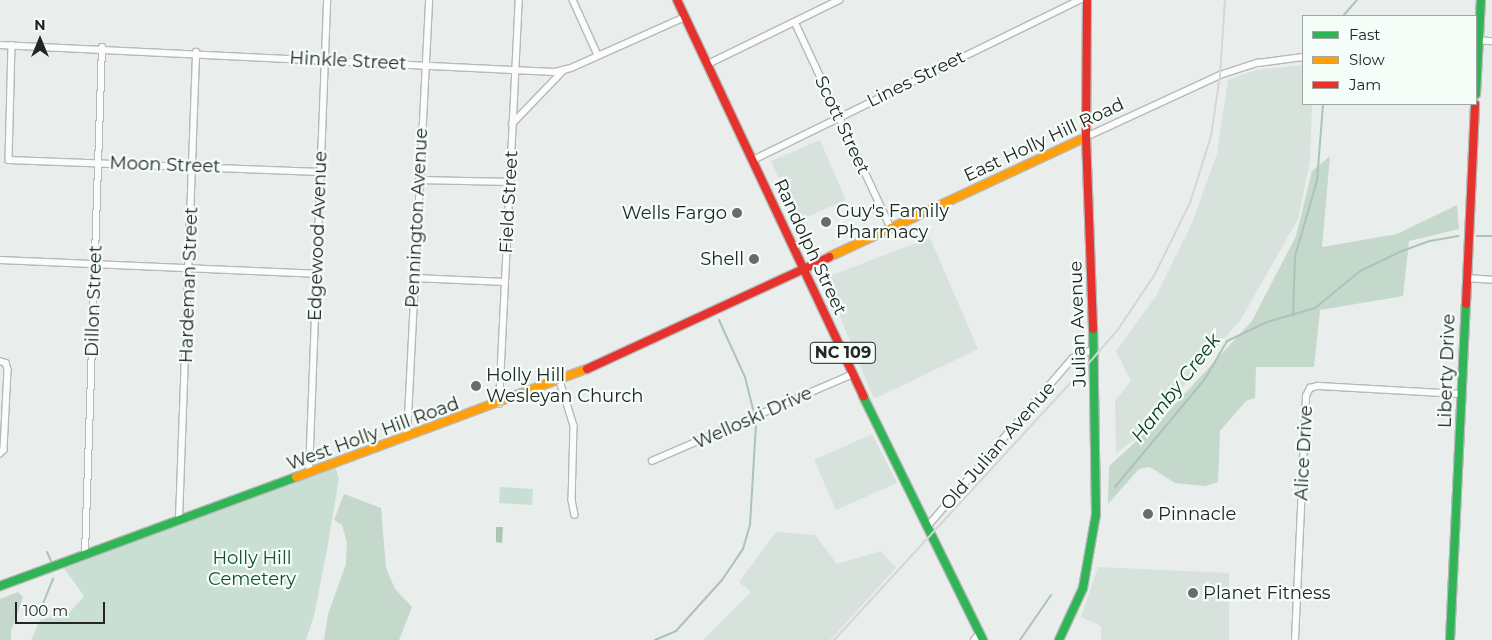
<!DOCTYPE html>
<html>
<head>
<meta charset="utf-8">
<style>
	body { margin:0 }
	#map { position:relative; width:1492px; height:640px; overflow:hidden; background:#e9edeb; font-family:Montserrat,sans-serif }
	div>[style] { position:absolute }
	.built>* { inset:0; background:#d8e2dc }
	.green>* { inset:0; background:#cadfd3 }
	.forest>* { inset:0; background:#c4d8cc }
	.water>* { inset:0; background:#acc4b6 }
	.stream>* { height:2px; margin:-1px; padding:0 1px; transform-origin:1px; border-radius:1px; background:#acc4b6 }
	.roads { filter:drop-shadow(1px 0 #b6b9b8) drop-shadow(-1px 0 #b6b9b8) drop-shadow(0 1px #b6b9b8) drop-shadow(0 -1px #b6b9b8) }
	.street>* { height:5.5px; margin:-2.75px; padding:0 2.75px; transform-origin:2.75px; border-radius:2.75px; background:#fcfcfc }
	.fast>* { height:8px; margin:-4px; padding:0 4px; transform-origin:4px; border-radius:4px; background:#30b455 }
	.slow>* { height:8px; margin:-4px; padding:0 4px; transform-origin:4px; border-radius:4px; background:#ff9f0a }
	.jam>* { height:8px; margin:-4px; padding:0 4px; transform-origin:4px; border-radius:4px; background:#e5322d }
	.rail>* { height:2px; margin:-1px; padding:0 1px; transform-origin:1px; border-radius:1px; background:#d5d6d5 }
	.dots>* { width:14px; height:14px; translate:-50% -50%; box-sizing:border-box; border:2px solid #f4fdf8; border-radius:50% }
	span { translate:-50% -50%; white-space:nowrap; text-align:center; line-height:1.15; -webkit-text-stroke:4.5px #f4fdf8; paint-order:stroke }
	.shield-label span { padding:1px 4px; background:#f4fdf8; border:1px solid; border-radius:4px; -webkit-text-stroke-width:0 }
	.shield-label { font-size:16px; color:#232624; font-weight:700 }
	.street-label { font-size:18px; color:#232624 }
	.poi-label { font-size:18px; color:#232624 }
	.left { translate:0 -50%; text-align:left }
	.right { translate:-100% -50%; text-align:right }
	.park-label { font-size:18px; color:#144e35 }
	.water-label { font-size:19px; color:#0a3723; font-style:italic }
	.legend { position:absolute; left:1302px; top:15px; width:175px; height:90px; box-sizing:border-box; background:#f4fdf8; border:1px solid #a0a7a3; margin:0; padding:6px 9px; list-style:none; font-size:15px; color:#232624 }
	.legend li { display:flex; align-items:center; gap:10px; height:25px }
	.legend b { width:25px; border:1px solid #a0a7a3 }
	.north { position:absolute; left:15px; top:15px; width:50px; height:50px; -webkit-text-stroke:4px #f4fdf8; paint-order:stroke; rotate:0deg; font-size:14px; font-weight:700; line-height:20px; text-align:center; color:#232624 }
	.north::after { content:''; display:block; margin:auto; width:18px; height:22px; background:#232624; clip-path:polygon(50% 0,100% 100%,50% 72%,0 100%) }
	.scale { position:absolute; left:15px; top:602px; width:90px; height:22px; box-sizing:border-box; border:2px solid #232624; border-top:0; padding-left:6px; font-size:15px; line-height:18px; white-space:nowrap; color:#232624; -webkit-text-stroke:4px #f4fdf8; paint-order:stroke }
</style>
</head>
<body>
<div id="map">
	<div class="built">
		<i style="clip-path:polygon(1303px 65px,1303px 104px,1312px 104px,1310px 161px,1298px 219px,1241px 319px,1141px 435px,1116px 453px,1115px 401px,1131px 381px,1116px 351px,1156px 296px,1192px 223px,1217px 154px,1228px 80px,1256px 70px)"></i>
		<i style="clip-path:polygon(820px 140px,846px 200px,797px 221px,771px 161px)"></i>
		<i style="clip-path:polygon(930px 238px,978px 349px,874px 399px,824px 278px)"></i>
		<i style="clip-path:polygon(872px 434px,897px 483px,836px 510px,814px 460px)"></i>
		<i style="clip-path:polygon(776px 532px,815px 535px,837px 564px,881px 551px,896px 568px,830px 640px,703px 640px,751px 592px,739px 582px)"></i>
		<i style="clip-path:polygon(1098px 567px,1229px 573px,1229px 640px,1101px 640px,1101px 626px,1081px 617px)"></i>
	</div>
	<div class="green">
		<i style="clip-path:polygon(334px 464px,339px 478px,328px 544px,314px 616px,306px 640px,31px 640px,40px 620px,70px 612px,84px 596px,61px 564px)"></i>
		<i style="clip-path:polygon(500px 487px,533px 489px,532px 505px,499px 503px)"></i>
	</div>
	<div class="forest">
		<i style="clip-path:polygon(1330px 156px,1322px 247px,1397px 234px,1457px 205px,1459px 229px,1409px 241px,1403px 296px,1320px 310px,1314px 367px,1256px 367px,1255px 398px,1246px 401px,1220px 431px,1218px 482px,1205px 486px,1175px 483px,1150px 467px,1139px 469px,1108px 504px,1109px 466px,1166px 414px,1252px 321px,1296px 236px,1312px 171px)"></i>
		<i style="clip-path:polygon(344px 494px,381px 508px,386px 568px,395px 589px,412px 607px,399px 640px,324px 640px,328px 614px,346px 564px,347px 543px,342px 525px,334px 520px)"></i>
		<i style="clip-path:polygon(18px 592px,23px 597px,11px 631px,11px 640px,0 640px,0 599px)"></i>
	</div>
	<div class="water">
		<i style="clip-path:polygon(496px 527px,503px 527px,502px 543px,496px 542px)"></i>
	</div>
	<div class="stream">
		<i style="left:1343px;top:16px;width:21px;rotate:-49deg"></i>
		<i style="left:1477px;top:236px;width:15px"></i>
		<i style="left:1293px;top:316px;width:60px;rotate:-88.1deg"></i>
		<i style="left:1295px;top:256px;width:78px;rotate:-73.7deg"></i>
		<i style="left:1317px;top:181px;width:77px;rotate:-85.5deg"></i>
		<i style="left:719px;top:320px;width:63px;rotate:65.5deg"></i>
		<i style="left:745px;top:377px;width:38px;rotate:76deg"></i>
		<i style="left:1115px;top:487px;width:141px;rotate:-50.2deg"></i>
		<i style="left:1205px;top:379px;width:44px;rotate:-59.9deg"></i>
		<i style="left:1227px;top:341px;width:44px;rotate:-25.4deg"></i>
		<i style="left:1267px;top:322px;width:50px;rotate:-16.3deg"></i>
		<i style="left:1315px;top:308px;width:58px;rotate:-39.4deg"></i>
		<i style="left:1360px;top:271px;width:47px;rotate:-25.5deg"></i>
		<i style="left:1402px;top:251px;width:30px;rotate:-20deg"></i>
		<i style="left:1430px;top:241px;width:29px;rotate:-10deg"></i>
		<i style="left:47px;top:552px;width:10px;rotate:66deg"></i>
		<i style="left:40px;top:611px;width:35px;rotate:-68deg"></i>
		<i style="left:655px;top:640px;width:23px;rotate:-23deg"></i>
		<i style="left:676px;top:631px;width:69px;rotate:-48deg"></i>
		<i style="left:722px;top:580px;width:37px;rotate:-56deg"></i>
		<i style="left:743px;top:549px;width:25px;rotate:-74deg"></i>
		<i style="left:750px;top:525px;width:101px;rotate:-86.6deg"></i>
		<i style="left:1020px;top:640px;width:55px;rotate:-55.4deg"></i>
	</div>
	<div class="roads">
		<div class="street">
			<i style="left:573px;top:0;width:60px;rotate:65.6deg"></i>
			<i style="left:795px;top:22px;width:227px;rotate:65deg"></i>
			<i style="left:1476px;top:40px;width:16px;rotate:4deg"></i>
			<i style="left:0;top:45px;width:556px;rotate:2.79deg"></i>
			<i style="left:555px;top:72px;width:16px;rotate:-14deg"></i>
			<i style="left:571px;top:68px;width:125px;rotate:-24.1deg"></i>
			<i style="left:12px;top:45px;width:115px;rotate:91.5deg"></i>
			<i style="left:9px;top:160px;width:311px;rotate:2.2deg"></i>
			<i style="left:708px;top:64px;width:146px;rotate:-26deg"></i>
			<i style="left:512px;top:124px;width:75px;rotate:-46.1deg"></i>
			<i style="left:1086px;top:137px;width:148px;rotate:-24.8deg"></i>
			<i style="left:1220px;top:75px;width:40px;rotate:-18deg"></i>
			<i style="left:1258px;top:63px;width:45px;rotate:-7.6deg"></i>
			<i style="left:753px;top:160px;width:364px;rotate:-26.1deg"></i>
			<i style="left:419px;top:180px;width:92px;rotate:1.2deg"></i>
			<i style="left:0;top:260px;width:316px;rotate:2.5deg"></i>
			<i style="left:414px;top:278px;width:91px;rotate:2.5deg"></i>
			<i style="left:1466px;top:278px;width:26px;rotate:4deg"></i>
			<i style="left:0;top:361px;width:6px;rotate:18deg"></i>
			<i style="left:6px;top:363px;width:7px;rotate:74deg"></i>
			<i style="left:8px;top:370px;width:80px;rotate:92.9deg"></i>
			<i style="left:4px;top:450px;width:6px;rotate:135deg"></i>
			<i style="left:560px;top:381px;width:47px;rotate:72.7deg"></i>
			<i style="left:574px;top:426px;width:74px;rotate:91.5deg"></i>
			<i style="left:572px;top:500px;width:15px;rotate:79deg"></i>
			<i style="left:499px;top:404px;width:404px;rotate:-87.2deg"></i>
			<i style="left:407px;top:437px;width:438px;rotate:-87.1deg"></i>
			<i style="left:652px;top:461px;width:219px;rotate:-23.4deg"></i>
			<i style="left:309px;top:473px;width:473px;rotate:-87.8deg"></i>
			<i style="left:179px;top:519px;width:467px;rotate:-87.9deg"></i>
			<i style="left:927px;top:527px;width:223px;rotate:-49.2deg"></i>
			<i style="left:1073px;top:358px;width:23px;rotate:-23deg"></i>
			<i style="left:85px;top:554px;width:507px;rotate:-88.08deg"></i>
			<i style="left:974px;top:640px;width:8px;rotate:-45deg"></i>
			<i style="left:1295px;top:640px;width:244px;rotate:-87.4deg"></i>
			<i style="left:1306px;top:396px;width:9px;rotate:-63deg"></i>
			<i style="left:1310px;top:388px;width:8px;rotate:-14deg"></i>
			<i style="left:1318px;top:386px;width:143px;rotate:3.2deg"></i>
		</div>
		<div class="fast">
			<i style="left:1476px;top:94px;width:94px;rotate:-87deg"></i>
			<i style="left:863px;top:396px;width:272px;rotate:63.8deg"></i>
			<i style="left:0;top:586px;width:315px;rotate:-20.2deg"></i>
			<i style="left:1059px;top:640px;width:57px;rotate:-65.2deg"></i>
			<i style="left:1083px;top:588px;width:75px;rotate:-80deg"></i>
			<i style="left:1096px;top:514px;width:185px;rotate:-90.9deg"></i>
			<i style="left:1450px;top:640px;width:336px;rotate:-87.3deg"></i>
		</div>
		<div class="slow">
			<i style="left:829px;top:257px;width:284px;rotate:-25deg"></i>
			<i style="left:296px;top:477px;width:310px;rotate:-20.4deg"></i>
		</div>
		<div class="jam">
			<i style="left:677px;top:0;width:438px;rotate:64.8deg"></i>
			<i style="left:1087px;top:0;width:137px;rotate:90.4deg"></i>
			<i style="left:1086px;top:137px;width:192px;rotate:87.9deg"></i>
			<i style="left:1466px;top:304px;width:200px;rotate:-87.4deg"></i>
			<i style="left:587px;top:369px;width:267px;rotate:-24.8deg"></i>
		</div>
	</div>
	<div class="rail">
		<i style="left:834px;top:640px;width:384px;rotate:-47.4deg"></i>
		<i style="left:1094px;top:357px;width:35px;rotate:-49deg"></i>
		<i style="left:1117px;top:331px;width:69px;rotate:-56.3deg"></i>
		<i style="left:1155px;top:274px;width:79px;rotate:-63.8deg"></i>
		<i style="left:1190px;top:203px;width:70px;rotate:-72.6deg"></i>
		<i style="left:1211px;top:136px;width:62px;rotate:-81.6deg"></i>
		<i style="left:1220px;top:75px;width:75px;rotate:-86.2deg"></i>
	</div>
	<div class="dots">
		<i style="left:737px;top:213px;background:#686c6a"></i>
		<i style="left:826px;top:222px;background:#686c6a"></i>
		<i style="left:754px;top:259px;background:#686c6a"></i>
		<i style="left:476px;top:386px;background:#686c6a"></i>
		<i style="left:1148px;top:514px;background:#686c6a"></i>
		<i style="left:1193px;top:593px;background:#686c6a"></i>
	</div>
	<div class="shield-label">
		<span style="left:843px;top:353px">NC 109</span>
	</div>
	<div class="street-label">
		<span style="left:348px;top:61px;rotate:3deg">Hinkle Street</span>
		<span style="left:916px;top:79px;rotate:-26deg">Lines Street</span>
		<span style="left:842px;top:125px;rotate:65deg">Scott Street</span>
		<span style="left:1044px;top:140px;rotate:-25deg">East Holly Hill Road</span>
		<span style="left:165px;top:165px;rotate:2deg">Moon Street</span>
		<span style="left:509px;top:202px;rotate:-87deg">Field Street</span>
		<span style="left:417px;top:218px;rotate:-87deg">Pennington Avenue</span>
		<span style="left:318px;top:236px;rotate:-88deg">Edgewood Avenue</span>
		<span style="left:810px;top:247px;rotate:65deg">Randolph Street</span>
		<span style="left:189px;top:285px;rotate:-88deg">Hardeman Street</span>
		<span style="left:94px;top:301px;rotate:-88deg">Dillon Street</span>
		<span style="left:1078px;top:324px;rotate:-92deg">Julian Avenue</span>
		<span style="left:1447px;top:371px;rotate:-88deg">Liberty Drive</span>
		<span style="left:753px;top:418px;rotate:-24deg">Welloski Drive</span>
		<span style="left:373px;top:434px;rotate:-20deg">West Holly Hill Road</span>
		<span style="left:998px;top:446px;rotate:-49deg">Old Julian Avenue</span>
		<span style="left:1304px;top:453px;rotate:-87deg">Alice Drive</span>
	</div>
	<div class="poi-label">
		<span class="left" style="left:836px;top:222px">Guy's Family<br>Pharmacy</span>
		<span class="right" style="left:727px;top:213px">Wells Fargo</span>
		<span class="right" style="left:744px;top:259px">Shell</span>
		<span class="left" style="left:486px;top:386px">Holly Hill<br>Wesleyan Church</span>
		<span class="left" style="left:1158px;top:514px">Pinnacle</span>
		<span class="left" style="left:1203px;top:593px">Planet Fitness</span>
	</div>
	<div class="park-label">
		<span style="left:252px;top:569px">Holly Hill<br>Cemetery</span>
	</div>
	<div class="water-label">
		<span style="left:1176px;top:388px;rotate:-52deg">Hamby Creek</span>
	</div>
	<ul class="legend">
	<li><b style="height:6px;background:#30b455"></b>Fast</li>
	<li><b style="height:6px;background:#ff9f0a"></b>Slow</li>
	<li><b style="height:6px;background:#e5322d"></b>Jam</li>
	</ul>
	<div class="north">N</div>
	<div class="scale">100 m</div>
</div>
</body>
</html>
